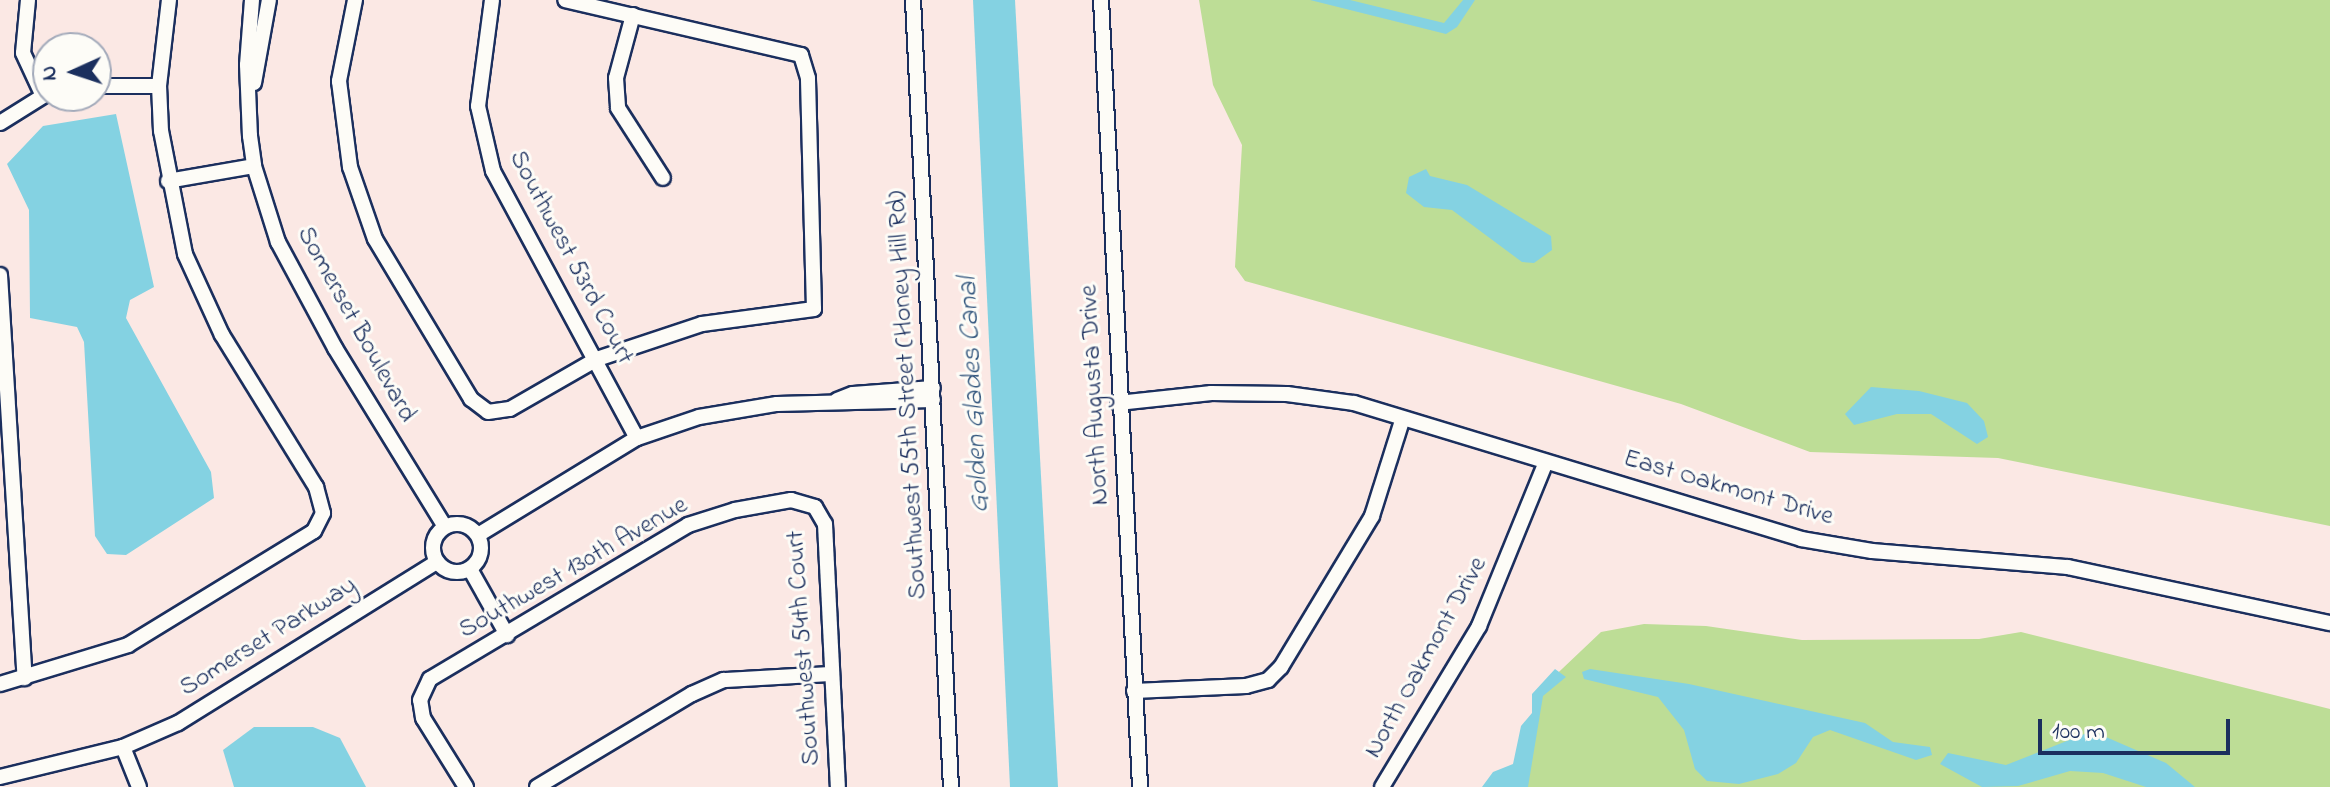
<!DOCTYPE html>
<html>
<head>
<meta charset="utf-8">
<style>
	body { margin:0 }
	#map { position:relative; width:2330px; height:787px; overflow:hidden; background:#fbe8e4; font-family:"Indie Flower",sans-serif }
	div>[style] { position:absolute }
	.green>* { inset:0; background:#bddd96 }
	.water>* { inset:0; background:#84d2e2 }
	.roads { filter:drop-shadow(2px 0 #1b2f5e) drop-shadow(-2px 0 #1b2f5e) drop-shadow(0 2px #1b2f5e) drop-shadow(0 -2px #1b2f5e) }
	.minor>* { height:14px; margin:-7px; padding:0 7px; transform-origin:7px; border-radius:7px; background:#fdfcf7 }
	.minor>.ring { margin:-7px; padding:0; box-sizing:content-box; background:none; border:14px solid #fdfcf7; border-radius:50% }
	span { translate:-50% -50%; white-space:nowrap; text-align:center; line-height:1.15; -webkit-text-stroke:6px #fdfcf7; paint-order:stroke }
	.street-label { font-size:26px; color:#1b2f5e }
	.water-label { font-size:28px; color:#35587f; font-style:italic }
	.north { position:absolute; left:32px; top:32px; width:80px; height:80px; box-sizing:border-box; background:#fdfcf7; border:2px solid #a3aaba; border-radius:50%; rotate:267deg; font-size:22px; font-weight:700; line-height:32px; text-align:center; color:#1b2f5e }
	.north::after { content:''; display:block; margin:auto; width:28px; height:36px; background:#1b2f5e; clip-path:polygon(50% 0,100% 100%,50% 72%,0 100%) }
	.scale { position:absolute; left:2038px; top:719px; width:192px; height:36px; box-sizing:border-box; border:4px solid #1b2f5e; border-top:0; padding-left:10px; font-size:24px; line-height:28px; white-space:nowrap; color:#1b2f5e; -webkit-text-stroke:6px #fdfcf7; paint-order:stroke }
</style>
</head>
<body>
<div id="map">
	<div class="green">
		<i style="clip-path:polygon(1199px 0,2330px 0,2330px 526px,1998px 458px,1810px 452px,1681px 404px,1245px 281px,1235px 267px,1242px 145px,1213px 85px)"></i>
		<i style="clip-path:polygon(1644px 624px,1706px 626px,1802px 640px,1979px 639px,2021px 632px,2330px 709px,2330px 787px,1503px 787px,1513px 774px,1543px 687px,1601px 632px)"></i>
	</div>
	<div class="water">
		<i style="clip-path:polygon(973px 0,1015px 0,1058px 787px,1010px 787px)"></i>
		<i style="clip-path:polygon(1310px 0,1350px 0,1444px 23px,1463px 0,1475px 0,1457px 27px,1446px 34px)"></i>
		<i style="clip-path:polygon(116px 114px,154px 287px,130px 300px,126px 318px,211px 472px,214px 498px,126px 555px,107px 554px,95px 536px,84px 342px,77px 327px,30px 318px,29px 210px,7px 164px,43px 126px)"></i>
		<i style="clip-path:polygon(1426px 169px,1430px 176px,1467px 185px,1551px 236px,1552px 250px,1534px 263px,1522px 262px,1452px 210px,1424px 207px,1406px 193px,1409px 177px)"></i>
		<i style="clip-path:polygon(1871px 387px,1919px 391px,1967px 403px,1984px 421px,1988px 437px,1977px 444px,1931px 414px,1897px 414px,1854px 425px,1845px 414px)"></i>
		<i style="clip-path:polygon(1555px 669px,1566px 677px,1543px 696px,1528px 787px,1482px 787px,1493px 772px,1513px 764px,1521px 726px,1532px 713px,1532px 694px)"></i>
		<i style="clip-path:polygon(1590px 669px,1689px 684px,1865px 723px,1893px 742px,1930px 747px,1932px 755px,1916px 760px,1830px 730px,1813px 737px,1796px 763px,1778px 774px,1739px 784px,1707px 781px,1695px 769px,1684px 730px,1658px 697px,1584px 679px,1582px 672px)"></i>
		<i style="clip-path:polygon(254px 727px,313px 727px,340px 738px,366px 787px,234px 787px,223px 750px)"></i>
		<i style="clip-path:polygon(2092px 731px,2166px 763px,2195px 787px,2146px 787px,2103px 773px,2070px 771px,2018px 786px,1982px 787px,1940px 764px,1948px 753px,2006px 765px)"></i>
	</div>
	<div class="roads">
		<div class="minor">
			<i style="left:28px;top:0;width:53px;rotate:95.4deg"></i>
			<i style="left:23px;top:53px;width:45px;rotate:65.1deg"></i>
			<i style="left:252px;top:0;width:65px;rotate:94.4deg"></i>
			<i style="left:247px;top:65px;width:71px;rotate:87.6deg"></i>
			<i style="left:250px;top:136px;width:30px;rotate:82deg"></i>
			<i style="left:254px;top:166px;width:80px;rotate:72.5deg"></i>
			<i style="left:278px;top:242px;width:120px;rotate:61.7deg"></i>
			<i style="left:335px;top:348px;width:210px;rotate:58.4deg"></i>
			<i style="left:355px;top:0;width:83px;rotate:101.2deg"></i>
			<i style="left:339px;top:81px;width:87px;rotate:82.7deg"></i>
			<i style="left:350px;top:167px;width:76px;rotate:70.9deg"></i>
			<i style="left:375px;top:239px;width:187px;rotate:59deg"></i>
			<i style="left:471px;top:399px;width:21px;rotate:37deg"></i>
			<i style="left:488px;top:412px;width:22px;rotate:-8deg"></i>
			<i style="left:510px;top:409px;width:100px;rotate:-29.9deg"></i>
			<i style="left:597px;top:359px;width:111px;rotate:-18.4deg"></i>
			<i style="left:702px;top:324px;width:113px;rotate:-7.6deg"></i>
			<i style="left:814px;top:309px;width:231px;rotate:-91.5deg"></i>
			<i style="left:808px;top:78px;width:24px;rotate:-107deg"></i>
			<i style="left:801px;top:55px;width:242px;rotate:-166.9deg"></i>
			<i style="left:492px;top:0;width:107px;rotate:97.5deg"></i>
			<i style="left:478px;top:106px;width:67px;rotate:77deg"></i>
			<i style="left:493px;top:171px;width:303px;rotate:61.7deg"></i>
			<i style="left:913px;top:0;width:788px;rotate:87.24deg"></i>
			<i style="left:1101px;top:0;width:788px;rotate:87.16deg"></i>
			<i style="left:633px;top:15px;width:65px;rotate:105.1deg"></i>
			<i style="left:616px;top:78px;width:30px;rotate:86deg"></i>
			<i style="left:618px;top:108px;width:83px;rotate:57.3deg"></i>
			<i style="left:254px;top:83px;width:84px;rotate:-79.8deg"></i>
			<i style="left:96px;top:86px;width:63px"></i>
			<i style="left:0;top:123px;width:57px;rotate:-32deg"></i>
			<i style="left:168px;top:181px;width:87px;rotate:-9.9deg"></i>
			<i style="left:0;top:275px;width:404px;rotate:86.5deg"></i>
			<i style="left:837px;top:400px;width:17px;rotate:-21deg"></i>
			<i style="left:853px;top:394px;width:80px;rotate:-4.3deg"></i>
			<i style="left:1118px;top:403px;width:94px;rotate:-6.1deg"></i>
			<i style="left:1211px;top:393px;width:76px;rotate:0.8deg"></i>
			<i style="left:1287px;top:394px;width:68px;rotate:7.7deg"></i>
			<i style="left:1354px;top:403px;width:467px;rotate:16.9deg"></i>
			<i style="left:1801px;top:539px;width:72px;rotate:9.6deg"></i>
			<i style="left:1872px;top:551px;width:197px;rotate:4.7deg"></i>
			<i style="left:2068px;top:567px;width:268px;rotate:12.1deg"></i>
			<i class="ring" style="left:433px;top:524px;width:34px;height:34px"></i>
			<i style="left:478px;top:535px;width:186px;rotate:-31.4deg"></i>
			<i style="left:637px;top:438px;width:65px;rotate:-18.7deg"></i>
			<i style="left:699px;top:417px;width:79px;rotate:-9.5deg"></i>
			<i style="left:777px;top:404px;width:156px;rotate:-1.5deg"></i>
			<i style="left:470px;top:569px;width:76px;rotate:60.7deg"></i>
			<i style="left:0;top:684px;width:134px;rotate:-16.9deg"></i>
			<i style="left:128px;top:645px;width:218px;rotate:-31.5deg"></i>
			<i style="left:314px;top:531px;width:20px;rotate:-63deg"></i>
			<i style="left:323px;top:513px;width:27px;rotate:-105deg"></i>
			<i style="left:316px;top:487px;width:179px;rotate:-121.7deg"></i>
			<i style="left:222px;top:335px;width:89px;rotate:-114.6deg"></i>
			<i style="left:185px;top:254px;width:125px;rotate:-101deg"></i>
			<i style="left:161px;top:131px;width:45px;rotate:-92.5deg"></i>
			<i style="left:159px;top:86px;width:87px;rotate:-83.4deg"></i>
			<i style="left:1134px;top:691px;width:112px;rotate:-2.6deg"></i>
			<i style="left:1246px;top:686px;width:23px;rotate:-15deg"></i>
			<i style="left:1268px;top:680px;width:18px;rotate:-45deg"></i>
			<i style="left:1281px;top:667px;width:176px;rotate:-58.9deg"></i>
			<i style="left:1372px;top:516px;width:100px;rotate:-72.5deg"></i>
			<i style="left:123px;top:747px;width:43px;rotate:68.2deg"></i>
			<i style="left:0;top:777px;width:127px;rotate:-13.7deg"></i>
			<i style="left:123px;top:747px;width:60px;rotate:-23.6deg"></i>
			<i style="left:178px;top:723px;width:305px;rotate:-31.9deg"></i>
			<i style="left:466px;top:787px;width:81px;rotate:-121.9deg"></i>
			<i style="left:423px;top:718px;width:18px;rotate:-99deg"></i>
			<i style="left:420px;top:700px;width:23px;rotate:-65deg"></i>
			<i style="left:430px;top:679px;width:300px;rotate:-30.8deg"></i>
			<i style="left:688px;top:525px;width:49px;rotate:-17.7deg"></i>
			<i style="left:735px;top:510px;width:57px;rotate:-10.1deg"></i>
			<i style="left:791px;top:500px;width:25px;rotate:16deg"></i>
			<i style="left:815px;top:507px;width:20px;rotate:60deg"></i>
			<i style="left:825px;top:524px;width:263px;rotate:87.2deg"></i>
			<i style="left:537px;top:787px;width:181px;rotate:-31deg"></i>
			<i style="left:692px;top:694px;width:35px;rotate:-24deg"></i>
			<i style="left:724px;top:680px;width:108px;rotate:-3.2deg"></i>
			<i style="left:1382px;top:787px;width:188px;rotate:-58.9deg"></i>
			<i style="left:1479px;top:626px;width:177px;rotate:-67.8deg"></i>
		</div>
	</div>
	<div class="street-label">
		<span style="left:570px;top:258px;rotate:62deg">Southwest 53rd Court</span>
		<span style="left:355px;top:325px;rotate:61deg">Somerset Boulevard</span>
		<span style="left:909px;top:395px;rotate:-93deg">Southwest 55th Street (Honey Hill Rd)</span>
		<span style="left:1096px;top:395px;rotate:-93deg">North Augusta Drive</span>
		<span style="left:1728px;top:489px;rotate:16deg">East Oakmont Drive</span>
		<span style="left:574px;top:569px;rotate:-30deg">Southwest 130th Avenue</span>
		<span style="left:269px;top:638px;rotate:-32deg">Somerset Parkway</span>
		<span style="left:805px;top:648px;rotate:-94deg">Southwest 54th Court</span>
		<span style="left:1427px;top:658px;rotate:-61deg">North Oakmont Drive</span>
	</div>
	<div class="water-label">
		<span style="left:975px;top:395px;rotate:-93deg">Golden Glades Canal</span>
	</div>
	<div class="north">N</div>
	<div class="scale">100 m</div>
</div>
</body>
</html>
